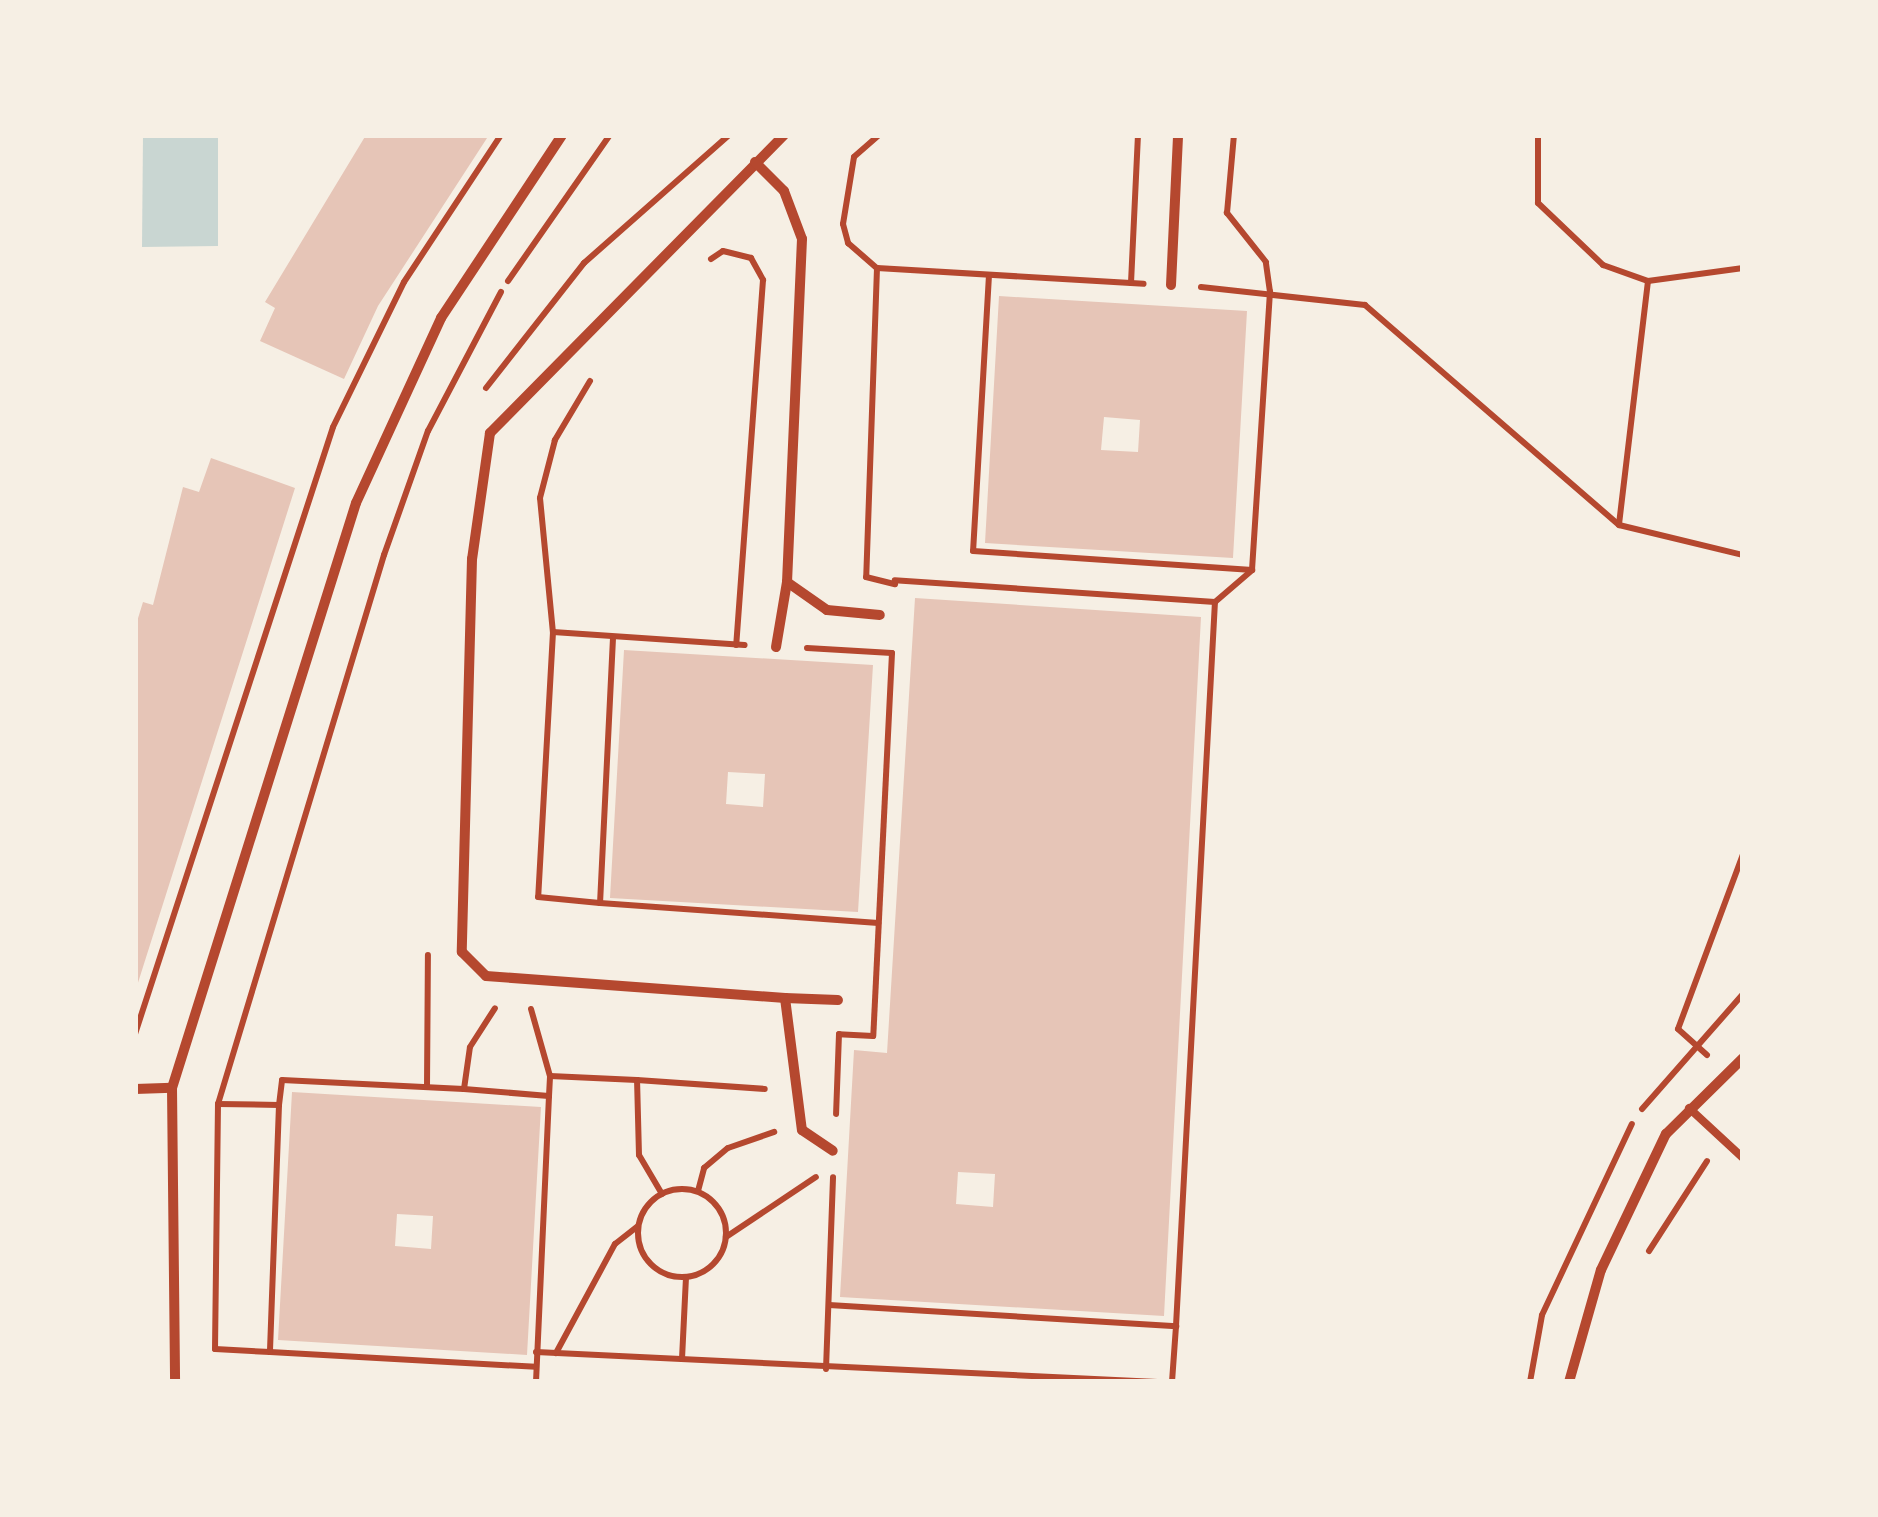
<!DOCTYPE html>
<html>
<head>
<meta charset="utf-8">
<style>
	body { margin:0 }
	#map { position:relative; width:1878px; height:1517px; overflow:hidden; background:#f6efe4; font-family:"Nunito Sans",sans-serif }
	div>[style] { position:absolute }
	.water>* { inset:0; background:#c9d6d2 }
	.building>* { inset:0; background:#e6c5b7 }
	.path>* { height:6px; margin:-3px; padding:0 3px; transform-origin:3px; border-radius:3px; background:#b5482f }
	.path>.ring { margin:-3px; padding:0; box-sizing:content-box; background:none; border:6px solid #b5482f; border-radius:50% }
	.service>* { height:8px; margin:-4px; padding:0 4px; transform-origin:4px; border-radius:4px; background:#b5482f }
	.minor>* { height:10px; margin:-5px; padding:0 5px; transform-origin:5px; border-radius:5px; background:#b5482f }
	span { translate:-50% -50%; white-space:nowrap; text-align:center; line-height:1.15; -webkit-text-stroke:10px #f6efe4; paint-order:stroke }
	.frame { position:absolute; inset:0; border:138px solid #f6efe4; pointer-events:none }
</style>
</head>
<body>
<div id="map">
	<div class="water">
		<i style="clip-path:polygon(143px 135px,218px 135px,218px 246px,142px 247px)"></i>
	</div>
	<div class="building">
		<i style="clip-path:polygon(366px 135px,489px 135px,378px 306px,344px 379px,260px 341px,275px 308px,265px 302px)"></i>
		<i style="clip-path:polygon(evenodd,999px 296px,1247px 311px,1233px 558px,985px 543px,999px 296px,1104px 417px,1140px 420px,1138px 452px,1101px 450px,1104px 417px)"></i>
		<i style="clip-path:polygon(211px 458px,295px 488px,136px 989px,135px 628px,143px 602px,153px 605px,183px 487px,199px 492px)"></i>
		<i style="clip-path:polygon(evenodd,915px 598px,1201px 617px,1164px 1316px,840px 1297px,854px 1050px,887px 1053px,915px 598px,958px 1172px,995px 1174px,993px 1207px,956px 1204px,958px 1172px)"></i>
		<i style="clip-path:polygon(evenodd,624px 650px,873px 665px,858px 912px,610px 898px,624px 650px,728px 772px,765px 774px,763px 807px,726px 804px,728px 772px)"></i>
		<i style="clip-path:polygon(evenodd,292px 1092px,541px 1107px,527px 1355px,278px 1340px,292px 1092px,397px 1214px,433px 1216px,431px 1249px,395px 1246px,397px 1214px)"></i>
	</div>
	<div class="path">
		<i style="left:879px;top:135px;width:33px;rotate:139deg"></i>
		<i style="left:854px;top:157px;width:68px;rotate:99.3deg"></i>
		<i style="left:843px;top:224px;width:20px;rotate:75deg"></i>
		<i style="left:848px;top:243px;width:38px;rotate:41deg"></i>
		<i style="left:877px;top:268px;width:267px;rotate:3.4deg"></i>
		<i style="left:1538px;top:135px;width:68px;rotate:90deg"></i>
		<i style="left:1538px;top:203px;width:90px;rotate:43.6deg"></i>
		<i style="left:1603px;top:265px;width:48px;rotate:19.6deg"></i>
		<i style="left:1648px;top:281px;width:245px;rotate:96.8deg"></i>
		<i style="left:711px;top:259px;width:14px;rotate:-34deg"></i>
		<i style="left:723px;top:251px;width:29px;rotate:14deg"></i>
		<i style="left:751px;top:258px;width:25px;rotate:61deg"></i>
		<i style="left:763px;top:280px;width:366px;rotate:94.2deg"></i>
		<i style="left:877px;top:268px;width:309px;rotate:92deg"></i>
		<i style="left:866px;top:577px;width:30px;rotate:14deg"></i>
		<i style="left:989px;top:275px;width:276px;rotate:93.3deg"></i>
		<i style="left:973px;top:551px;width:280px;rotate:3.9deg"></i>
		<i style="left:1252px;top:570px;width:279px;rotate:-86.3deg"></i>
		<i style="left:1270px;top:292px;width:30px;rotate:-98deg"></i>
		<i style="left:1266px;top:262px;width:63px;rotate:-128.5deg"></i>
		<i style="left:1227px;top:213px;width:78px;rotate:-84.9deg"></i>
		<i style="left:508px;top:281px;width:178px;rotate:-55.1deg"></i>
		<i style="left:1648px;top:281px;width:96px;rotate:-7.8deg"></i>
		<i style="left:1131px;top:283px;width:148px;rotate:-87.3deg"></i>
		<i style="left:1201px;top:287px;width:165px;rotate:6.3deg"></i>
		<i style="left:1365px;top:305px;width:336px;rotate:40.9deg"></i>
		<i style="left:1619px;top:525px;width:128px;rotate:13.6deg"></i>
		<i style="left:590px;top:381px;width:69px;rotate:120.7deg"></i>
		<i style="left:555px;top:440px;width:60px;rotate:104.5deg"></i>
		<i style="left:540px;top:498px;width:135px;rotate:84.5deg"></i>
		<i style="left:553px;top:632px;width:192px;rotate:3.9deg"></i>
		<i style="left:486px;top:388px;width:159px;rotate:-51.9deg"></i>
		<i style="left:584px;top:263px;width:193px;rotate:-41.4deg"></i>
		<i style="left:1215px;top:602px;width:48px;rotate:-40.7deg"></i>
		<i style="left:553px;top:632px;width:265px;rotate:93.2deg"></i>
		<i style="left:538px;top:897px;width:62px;rotate:5.5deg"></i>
		<i style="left:613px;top:638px;width:265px;rotate:92.8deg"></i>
		<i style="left:600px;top:903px;width:279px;rotate:4.1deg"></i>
		<i style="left:807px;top:648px;width:85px;rotate:3.4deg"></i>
		<i style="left:892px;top:653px;width:383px;rotate:92.8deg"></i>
		<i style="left:873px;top:1036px;width:34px;rotate:-177deg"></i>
		<i style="left:839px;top:1034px;width:80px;rotate:92.1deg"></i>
		<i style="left:531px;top:1009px;width:70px;rotate:74.2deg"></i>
		<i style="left:550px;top:1076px;width:87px;rotate:2.6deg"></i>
		<i style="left:135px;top:1034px;width:638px;rotate:-71.93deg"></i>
		<i style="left:333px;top:427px;width:161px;rotate:-63.9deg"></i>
		<i style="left:404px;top:282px;width:176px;rotate:-56.6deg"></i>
		<i style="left:1707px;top:1055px;width:39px;rotate:-138deg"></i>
		<i style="left:1678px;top:1029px;width:187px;rotate:-69.6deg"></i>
		<i style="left:427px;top:1087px;width:132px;rotate:-89.6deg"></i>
		<i style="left:464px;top:1089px;width:85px;rotate:4.7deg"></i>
		<i style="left:549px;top:1096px;width:286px;rotate:92.6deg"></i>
		<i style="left:549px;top:1096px;width:20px;rotate:-87deg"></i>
		<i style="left:218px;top:1104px;width:574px;rotate:-73.18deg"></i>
		<i style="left:384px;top:555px;width:132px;rotate:-70.5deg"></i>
		<i style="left:428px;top:431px;width:157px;rotate:-62.3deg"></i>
		<i style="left:279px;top:1105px;width:247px;rotate:92.1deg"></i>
		<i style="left:270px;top:1352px;width:266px;rotate:3.2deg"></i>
		<i style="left:1642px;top:1109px;width:153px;rotate:-48.7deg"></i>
		<i class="ring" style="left:638px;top:1189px;width:82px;height:82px"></i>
		<i style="left:698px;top:1191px;width:24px;rotate:-75deg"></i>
		<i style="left:704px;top:1168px;width:31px;rotate:-40deg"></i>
		<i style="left:728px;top:1148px;width:49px;rotate:-19.2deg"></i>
		<i style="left:662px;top:1194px;width:45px;rotate:-120.5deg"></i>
		<i style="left:639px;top:1155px;width:75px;rotate:-91.5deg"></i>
		<i style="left:637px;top:1080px;width:128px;rotate:4deg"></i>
		<i style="left:726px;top:1237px;width:108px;rotate:-33.7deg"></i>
		<i style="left:1649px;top:1251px;width:107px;rotate:-57.2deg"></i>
		<i style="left:829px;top:1305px;width:348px;rotate:3.5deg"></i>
		<i style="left:1176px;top:1326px;width:725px;rotate:-86.92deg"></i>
		<i style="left:1215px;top:602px;width:321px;rotate:-176.1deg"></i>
		<i style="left:270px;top:1352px;width:55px;rotate:-176.9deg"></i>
		<i style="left:215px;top:1349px;width:245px;rotate:-89.3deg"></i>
		<i style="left:218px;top:1104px;width:61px;rotate:0.9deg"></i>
		<i style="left:279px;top:1105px;width:25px;rotate:-83deg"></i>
		<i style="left:282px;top:1080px;width:182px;rotate:2.8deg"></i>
		<i style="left:464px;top:1089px;width:42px;rotate:-81.9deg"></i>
		<i style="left:470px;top:1047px;width:46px;rotate:-57.3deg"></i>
		<i style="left:536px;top:1352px;width:622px;rotate:2.77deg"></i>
		<i style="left:556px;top:1353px;width:124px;rotate:-61.6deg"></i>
		<i style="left:615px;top:1244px;width:29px;rotate:-38deg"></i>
		<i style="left:682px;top:1359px;width:82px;rotate:-87.2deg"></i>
		<i style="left:826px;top:1369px;width:192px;rotate:-87.9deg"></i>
		<i style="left:1172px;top:1382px;width:56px;rotate:-85.9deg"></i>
		<i style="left:1530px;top:1382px;width:68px;rotate:-79.8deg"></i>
		<i style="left:1542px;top:1315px;width:211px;rotate:-64.8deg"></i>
	</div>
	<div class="service">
		<i style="left:1689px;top:1108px;width:74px;rotate:42.8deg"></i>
	</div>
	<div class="minor">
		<i style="left:784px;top:135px;width:419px;rotate:134.6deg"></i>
		<i style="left:490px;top:433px;width:127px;rotate:98.1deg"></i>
		<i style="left:472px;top:559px;width:393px;rotate:91.5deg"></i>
		<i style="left:462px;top:952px;width:34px;rotate:45deg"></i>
		<i style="left:486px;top:976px;width:300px;rotate:4.2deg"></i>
		<i style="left:785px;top:998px;width:133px;rotate:82.7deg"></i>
		<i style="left:802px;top:1130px;width:37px;rotate:34deg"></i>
		<i style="left:755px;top:162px;width:41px;rotate:45deg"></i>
		<i style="left:784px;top:191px;width:51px;rotate:69.4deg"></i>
		<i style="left:802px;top:239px;width:343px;rotate:92.5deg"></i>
		<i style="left:787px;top:582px;width:66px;rotate:99.6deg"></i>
		<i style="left:1171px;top:285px;width:150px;rotate:-87.3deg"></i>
		<i style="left:787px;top:582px;width:49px;rotate:35deg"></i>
		<i style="left:827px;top:610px;width:53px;rotate:5.4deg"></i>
		<i style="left:785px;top:998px;width:53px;rotate:2.2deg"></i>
		<i style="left:172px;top:1088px;width:294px;rotate:89.4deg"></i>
		<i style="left:135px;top:1089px;width:37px;rotate:-2deg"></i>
		<i style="left:172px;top:1088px;width:613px;rotate:-72.54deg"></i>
		<i style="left:356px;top:503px;width:204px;rotate:-65.3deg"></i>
		<i style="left:441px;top:318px;width:219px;rotate:-56.5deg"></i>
		<i style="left:1569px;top:1382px;width:116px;rotate:-74.1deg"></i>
		<i style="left:1601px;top:1270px;width:151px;rotate:-64.5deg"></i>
		<i style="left:1666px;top:1134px;width:108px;rotate:-44.6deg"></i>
	</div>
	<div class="frame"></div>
</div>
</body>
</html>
